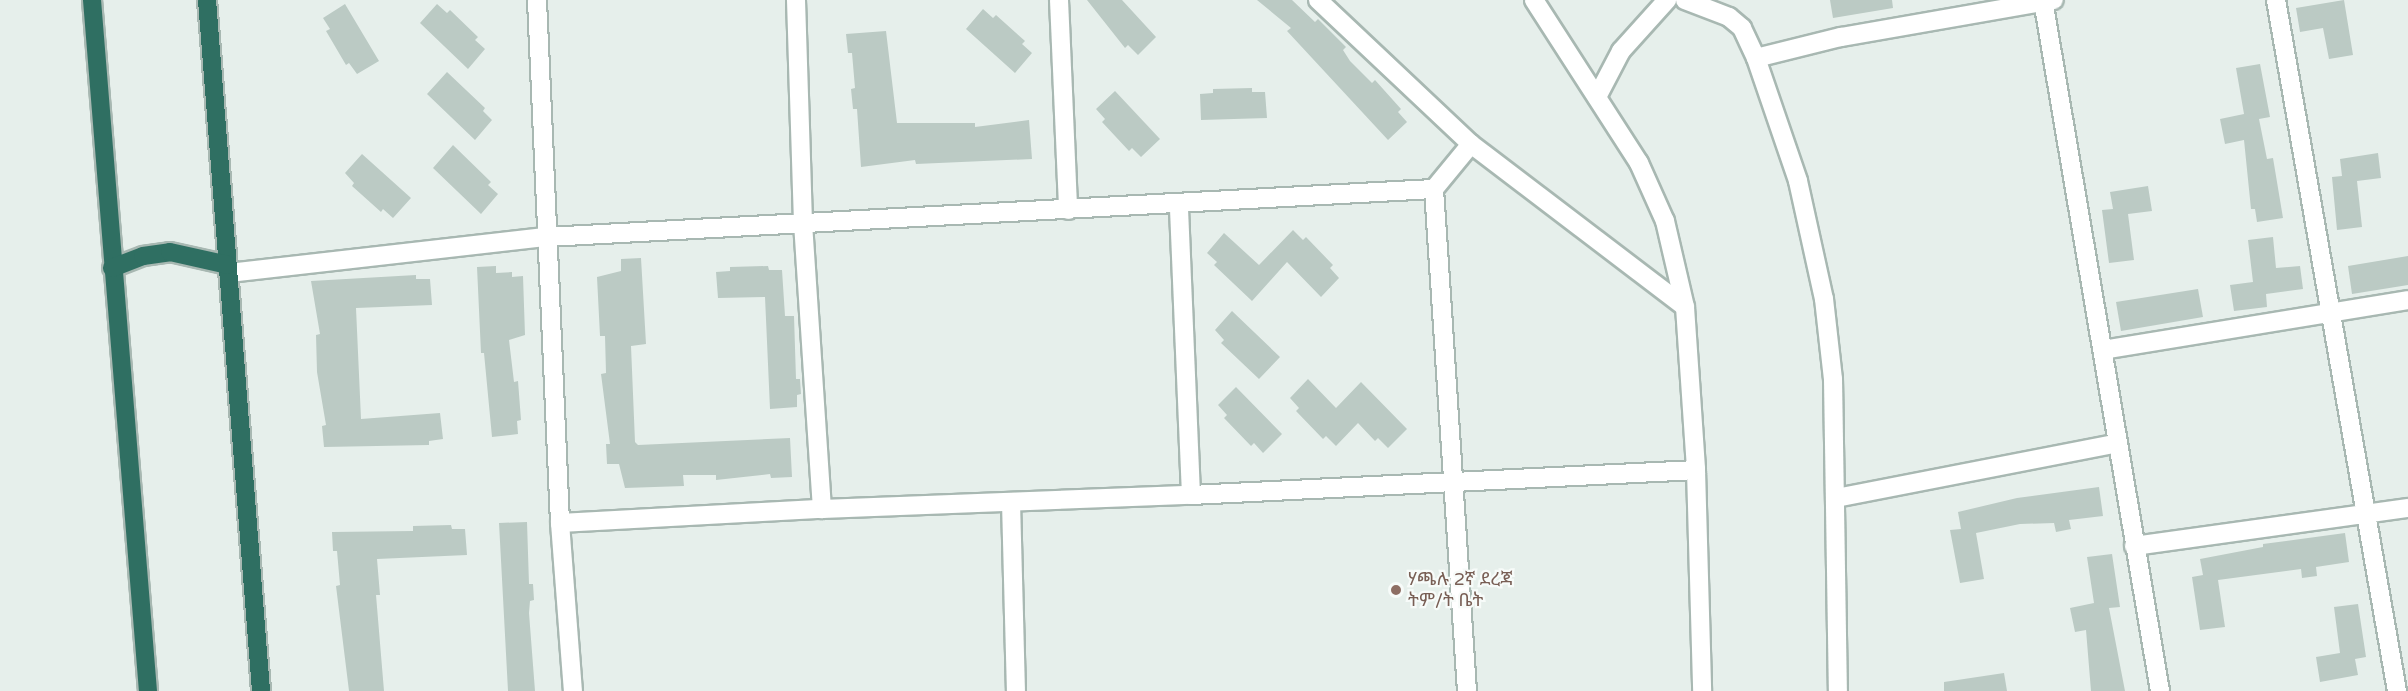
<!DOCTYPE html>
<html>
<head>
<meta charset="utf-8">
<style>
	body { margin:0 }
	#map { position:relative; width:2408px; height:691px; overflow:hidden; background:#e6efeb; font-family:"Varela Round","Noto Sans Ethiopic",sans-serif }
	div>[style] { position:absolute }
	.building>* { inset:0; background:#bbcac4 }
	.roads { filter:drop-shadow(2px 0 #a8b8b2) drop-shadow(-2px 0 #a8b8b2) drop-shadow(0 2px #a8b8b2) drop-shadow(0 -2px #a8b8b2) }
	.street>* { height:18px; margin:-9px; padding:0 9px; transform-origin:9px; border-radius:9px; background:#fff }
	.highway>* { height:18px; margin:-9px; padding:0 9px; transform-origin:9px; border-radius:9px; background:#2f6f62 }
	.dots>* { width:16px; height:16px; translate:-50% -50%; box-sizing:border-box; border:3px solid #f7fbf9; border-radius:50% }
	span { translate:-50% -50%; white-space:nowrap; text-align:center; line-height:1.15; -webkit-text-stroke:4.5px #f7fbf9; paint-order:stroke }
	.education-label { font-size:18px; color:#785e54 }
	.left { translate:0 -50%; text-align:left }
</style>
</head>
<body>
<div id="map">
	<div class="building">
		<i style="clip-path:polygon(1087px 0,1122px 0,1156px 37px,1138px 55px,1128px 45px,1125px 48px)"></i>
		<i style="clip-path:polygon(1257px 0,1292px 0,1315px 22px,1318px 19px,1346px 47px,1343px 50px,1350px 61px,1372px 83px,1375px 80px,1401px 109px,1398px 112px,1407px 122px,1388px 140px,1287px 31px,1291px 28px)"></i>
		<i style="clip-path:polygon(1830px 0,1892px 0,1893px 8px,1833px 18px)"></i>
		<i style="clip-path:polygon(2344px 0,2353px 55px,2329px 59px,2323px 28px,2300px 32px,2296px 8px)"></i>
		<i style="clip-path:polygon(345px 4px,379px 61px,357px 74px,349px 63px,346px 65px,326px 31px,330px 29px,323px 18px)"></i>
		<i style="clip-path:polygon(437px 4px,447px 13px,450px 10px,478px 37px,475px 40px,485px 49px,468px 69px,420px 23px)"></i>
		<i style="clip-path:polygon(983px 9px,993px 18px,996px 15px,1025px 41px,1022px 44px,1032px 53px,1015px 73px,966px 29px)"></i>
		<i style="clip-path:polygon(886px 31px,897px 123px,975px 123px,975px 127px,1029px 120px,1032px 159px,916px 164px,915px 160px,861px 167px,857px 109px,853px 109px,851px 89px,855px 88px,852px 53px,848px 53px,846px 34px)"></i>
		<i style="clip-path:polygon(2260px 64px,2270px 117px,2259px 119px,2267px 159px,2273px 158px,2283px 218px,2257px 222px,2255px 209px,2251px 209px,2244px 140px,2225px 144px,2220px 119px,2244px 114px,2236px 68px)"></i>
		<i style="clip-path:polygon(447px 72px,485px 108px,483px 111px,492px 120px,475px 140px,427px 94px)"></i>
		<i style="clip-path:polygon(1252px 88px,1252px 92px,1265px 92px,1267px 118px,1201px 120px,1200px 94px,1213px 93px,1213px 89px)"></i>
		<i style="clip-path:polygon(1115px 91px,1160px 139px,1141px 157px,1132px 148px,1129px 151px,1102px 122px,1105px 119px,1096px 109px)"></i>
		<i style="clip-path:polygon(453px 145px,491px 182px,488px 185px,498px 194px,481px 214px,433px 168px)"></i>
		<i style="clip-path:polygon(2378px 153px,2381px 178px,2357px 181px,2362px 227px,2337px 230px,2332px 177px,2342px 176px,2340px 159px)"></i>
		<i style="clip-path:polygon(362px 154px,411px 198px,393px 218px,383px 209px,381px 212px,352px 186px,354px 183px,345px 173px)"></i>
		<i style="clip-path:polygon(2148px 186px,2152px 211px,2128px 214px,2134px 260px,2109px 263px,2102px 210px,2113px 209px,2110px 192px)"></i>
		<i style="clip-path:polygon(1293px 230px,1303px 240px,1306px 237px,1333px 265px,1330px 268px,1339px 278px,1321px 297px,1287px 262px,1252px 301px,1214px 265px,1217px 262px,1207px 253px,1224px 233px,1259px 265px)"></i>
		<i style="clip-path:polygon(2273px 237px,2276px 268px,2300px 266px,2303px 289px,2266px 294px,2267px 307px,2234px 311px,2230px 285px,2253px 282px,2248px 240px)"></i>
		<i style="clip-path:polygon(2408px 256px,2408px 285px,2352px 294px,2348px 266px)"></i>
		<i style="clip-path:polygon(641px 258px,646px 344px,631px 346px,635px 442px,638px 445px,790px 438px,792px 477px,771px 478px,770px 474px,716px 480px,716px 475px,683px 475px,684px 486px,625px 488px,619px 464px,607px 464px,606px 444px,610px 444px,601px 374px,606px 373px,605px 336px,600px 336px,597px 277px,621px 271px,621px 259px)"></i>
		<i style="clip-path:polygon(496px 266px,496px 273px,512px 272px,512px 277px,523px 276px,525px 335px,509px 340px,514px 382px,518px 381px,521px 420px,517px 421px,518px 434px,492px 437px,484px 353px,481px 353px,477px 267px)"></i>
		<i style="clip-path:polygon(768px 266px,769px 270px,782px 270px,785px 316px,794px 316px,796px 379px,800px 379px,801px 394px,797px 395px,797px 407px,770px 409px,765px 297px,718px 298px,716px 272px,730px 271px,730px 267px)"></i>
		<i style="clip-path:polygon(416px 275px,416px 279px,430px 279px,432px 305px,356px 308px,361px 419px,440px 413px,443px 439px,429px 441px,429px 445px,324px 447px,322px 426px,326px 425px,317px 372px,316px 335px,320px 334px,311px 281px)"></i>
		<i style="clip-path:polygon(2198px 289px,2203px 317px,2121px 331px,2116px 302px)"></i>
		<i style="clip-path:polygon(1232px 311px,1280px 357px,1259px 379px,1221px 343px,1224px 340px,1215px 330px)"></i>
		<i style="clip-path:polygon(1308px 379px,1336px 408px,1361px 382px,1407px 429px,1388px 448px,1378px 438px,1375px 441px,1358px 423px,1336px 446px,1326px 436px,1323px 439px,1296px 411px,1299px 408px,1290px 398px)"></i>
		<i style="clip-path:polygon(1236px 387px,1282px 434px,1263px 453px,1254px 443px,1251px 446px,1224px 418px,1227px 415px,1218px 405px)"></i>
		<i style="clip-path:polygon(2099px 487px,2103px 516px,2069px 520px,2071px 529px,2056px 532px,2054px 523px,2020px 524px,1976px 533px,1984px 579px,1960px 583px,1950px 530px,1961px 529px,1958px 512px,2017px 498px)"></i>
		<i style="clip-path:polygon(527px 522px,529px 584px,533px 584px,534px 600px,530px 601px,529px 613px,535px 691px,508px 691px,499px 523px)"></i>
		<i style="clip-path:polygon(451px 525px,452px 529px,465px 529px,467px 555px,377px 559px,380px 595px,376px 595px,384px 691px,349px 691px,336px 586px,340px 585px,337px 551px,333px 551px,332px 532px,413px 531px,413px 526px)"></i>
		<i style="clip-path:polygon(2345px 533px,2349px 562px,2316px 567px,2317px 576px,2302px 578px,2301px 569px,2218px 580px,2225px 627px,2200px 630px,2192px 577px,2203px 575px,2200px 559px,2263px 547px,2263px 544px)"></i>
		<i style="clip-path:polygon(2112px 554px,2120px 607px,2109px 608px,2125px 691px,2091px 691px,2086px 630px,2075px 632px,2070px 608px,2094px 603px,2087px 557px)"></i>
		<i style="clip-path:polygon(2358px 604px,2366px 657px,2355px 659px,2358px 675px,2320px 682px,2316px 657px,2340px 653px,2334px 607px)"></i>
		<i style="clip-path:polygon(2004px 673px,2007px 691px,1944px 691px,1944px 682px)"></i>
	</div>
	<div class="roads">
		<div class="street">
			<i style="left:537px;top:0;width:524px;rotate:87.48deg"></i>
			<i style="left:560px;top:523px;width:169px;rotate:85.6deg"></i>
			<i style="left:796px;top:0;width:223px;rotate:88.2deg"></i>
			<i style="left:803px;top:223px;width:287px;rotate:86.2deg"></i>
			<i style="left:822px;top:509px;width:369px;rotate:-2.2deg"></i>
			<i style="left:1191px;top:495px;width:290px;rotate:-92.4deg"></i>
			<i style="left:1059px;top:0;width:210px;rotate:87.5deg"></i>
			<i style="left:1318px;top:0;width:210px;rotate:43.3deg"></i>
			<i style="left:1471px;top:144px;width:58px;rotate:129.4deg"></i>
			<i style="left:1534px;top:0;width:194px;rotate:57.2deg"></i>
			<i style="left:1639px;top:163px;width:64px;rotate:65.9deg"></i>
			<i style="left:1665px;top:221px;width:88px;rotate:76.9deg"></i>
			<i style="left:1685px;top:307px;width:163px;rotate:86.1deg"></i>
			<i style="left:1696px;top:470px;width:221px;rotate:88.4deg"></i>
			<i style="left:1685px;top:0;width:47px;rotate:21.1deg"></i>
			<i style="left:1729px;top:17px;width:17px;rotate:40deg"></i>
			<i style="left:1742px;top:28px;width:33px;rotate:65deg"></i>
			<i style="left:1756px;top:58px;width:130px;rotate:71.1deg"></i>
			<i style="left:1798px;top:181px;width:121px;rotate:77.6deg"></i>
			<i style="left:1824px;top:299px;width:81px;rotate:83.6deg"></i>
			<i style="left:1833px;top:379px;width:312px;rotate:89.1deg"></i>
			<i style="left:2043px;top:0;width:701px;rotate:80.39deg"></i>
			<i style="left:2276px;top:0;width:702px;rotate:80.07deg"></i>
			<i style="left:1756px;top:58px;width:88px;rotate:-13.9deg"></i>
			<i style="left:1841px;top:37px;width:216px;rotate:-9.9deg"></i>
			<i style="left:1597px;top:97px;width:52px;rotate:-62.4deg"></i>
			<i style="left:1621px;top:51px;width:69px;rotate:-48deg"></i>
			<i style="left:1471px;top:144px;width:269px;rotate:37.3deg"></i>
			<i style="left:229px;top:273px;width:320px;rotate:-6.5deg"></i>
			<i style="left:547px;top:237px;width:888px;rotate:-3.1deg"></i>
			<i style="left:1434px;top:189px;width:503px;rotate:86.24deg"></i>
			<i style="left:2103px;top:350px;width:309px;rotate:-9.3deg"></i>
			<i style="left:1191px;top:495px;width:506px;rotate:-2.83deg"></i>
			<i style="left:1836px;top:498px;width:287px;rotate:-11deg"></i>
			<i style="left:1011px;top:502px;width:189px;rotate:88.5deg"></i>
			<i style="left:560px;top:523px;width:262px;rotate:-3.1deg"></i>
			<i style="left:2134px;top:546px;width:277px;rotate:-7.9deg"></i>
		</div>
		<div class="highway">
			<i style="left:92px;top:0;width:693px;rotate:85.37deg"></i>
			<i style="left:207px;top:0;width:693px;rotate:85.53deg"></i>
			<i style="left:112px;top:268px;width:33px;rotate:-21deg"></i>
			<i style="left:143px;top:256px;width:27px;rotate:-8deg"></i>
			<i style="left:170px;top:252px;width:59px;rotate:12.6deg"></i>
		</div>
	</div>
	<div class="dots">
		<i style="left:1396px;top:590px;background:#8d6e63"></i>
	</div>
	<div class="education-label">
		<span class="left" style="left:1408px;top:590px">ሃጫሉ 2ኛ ደረጃ<br>ትም/ት ቤት</span>
	</div>
</div>
</body>
</html>
